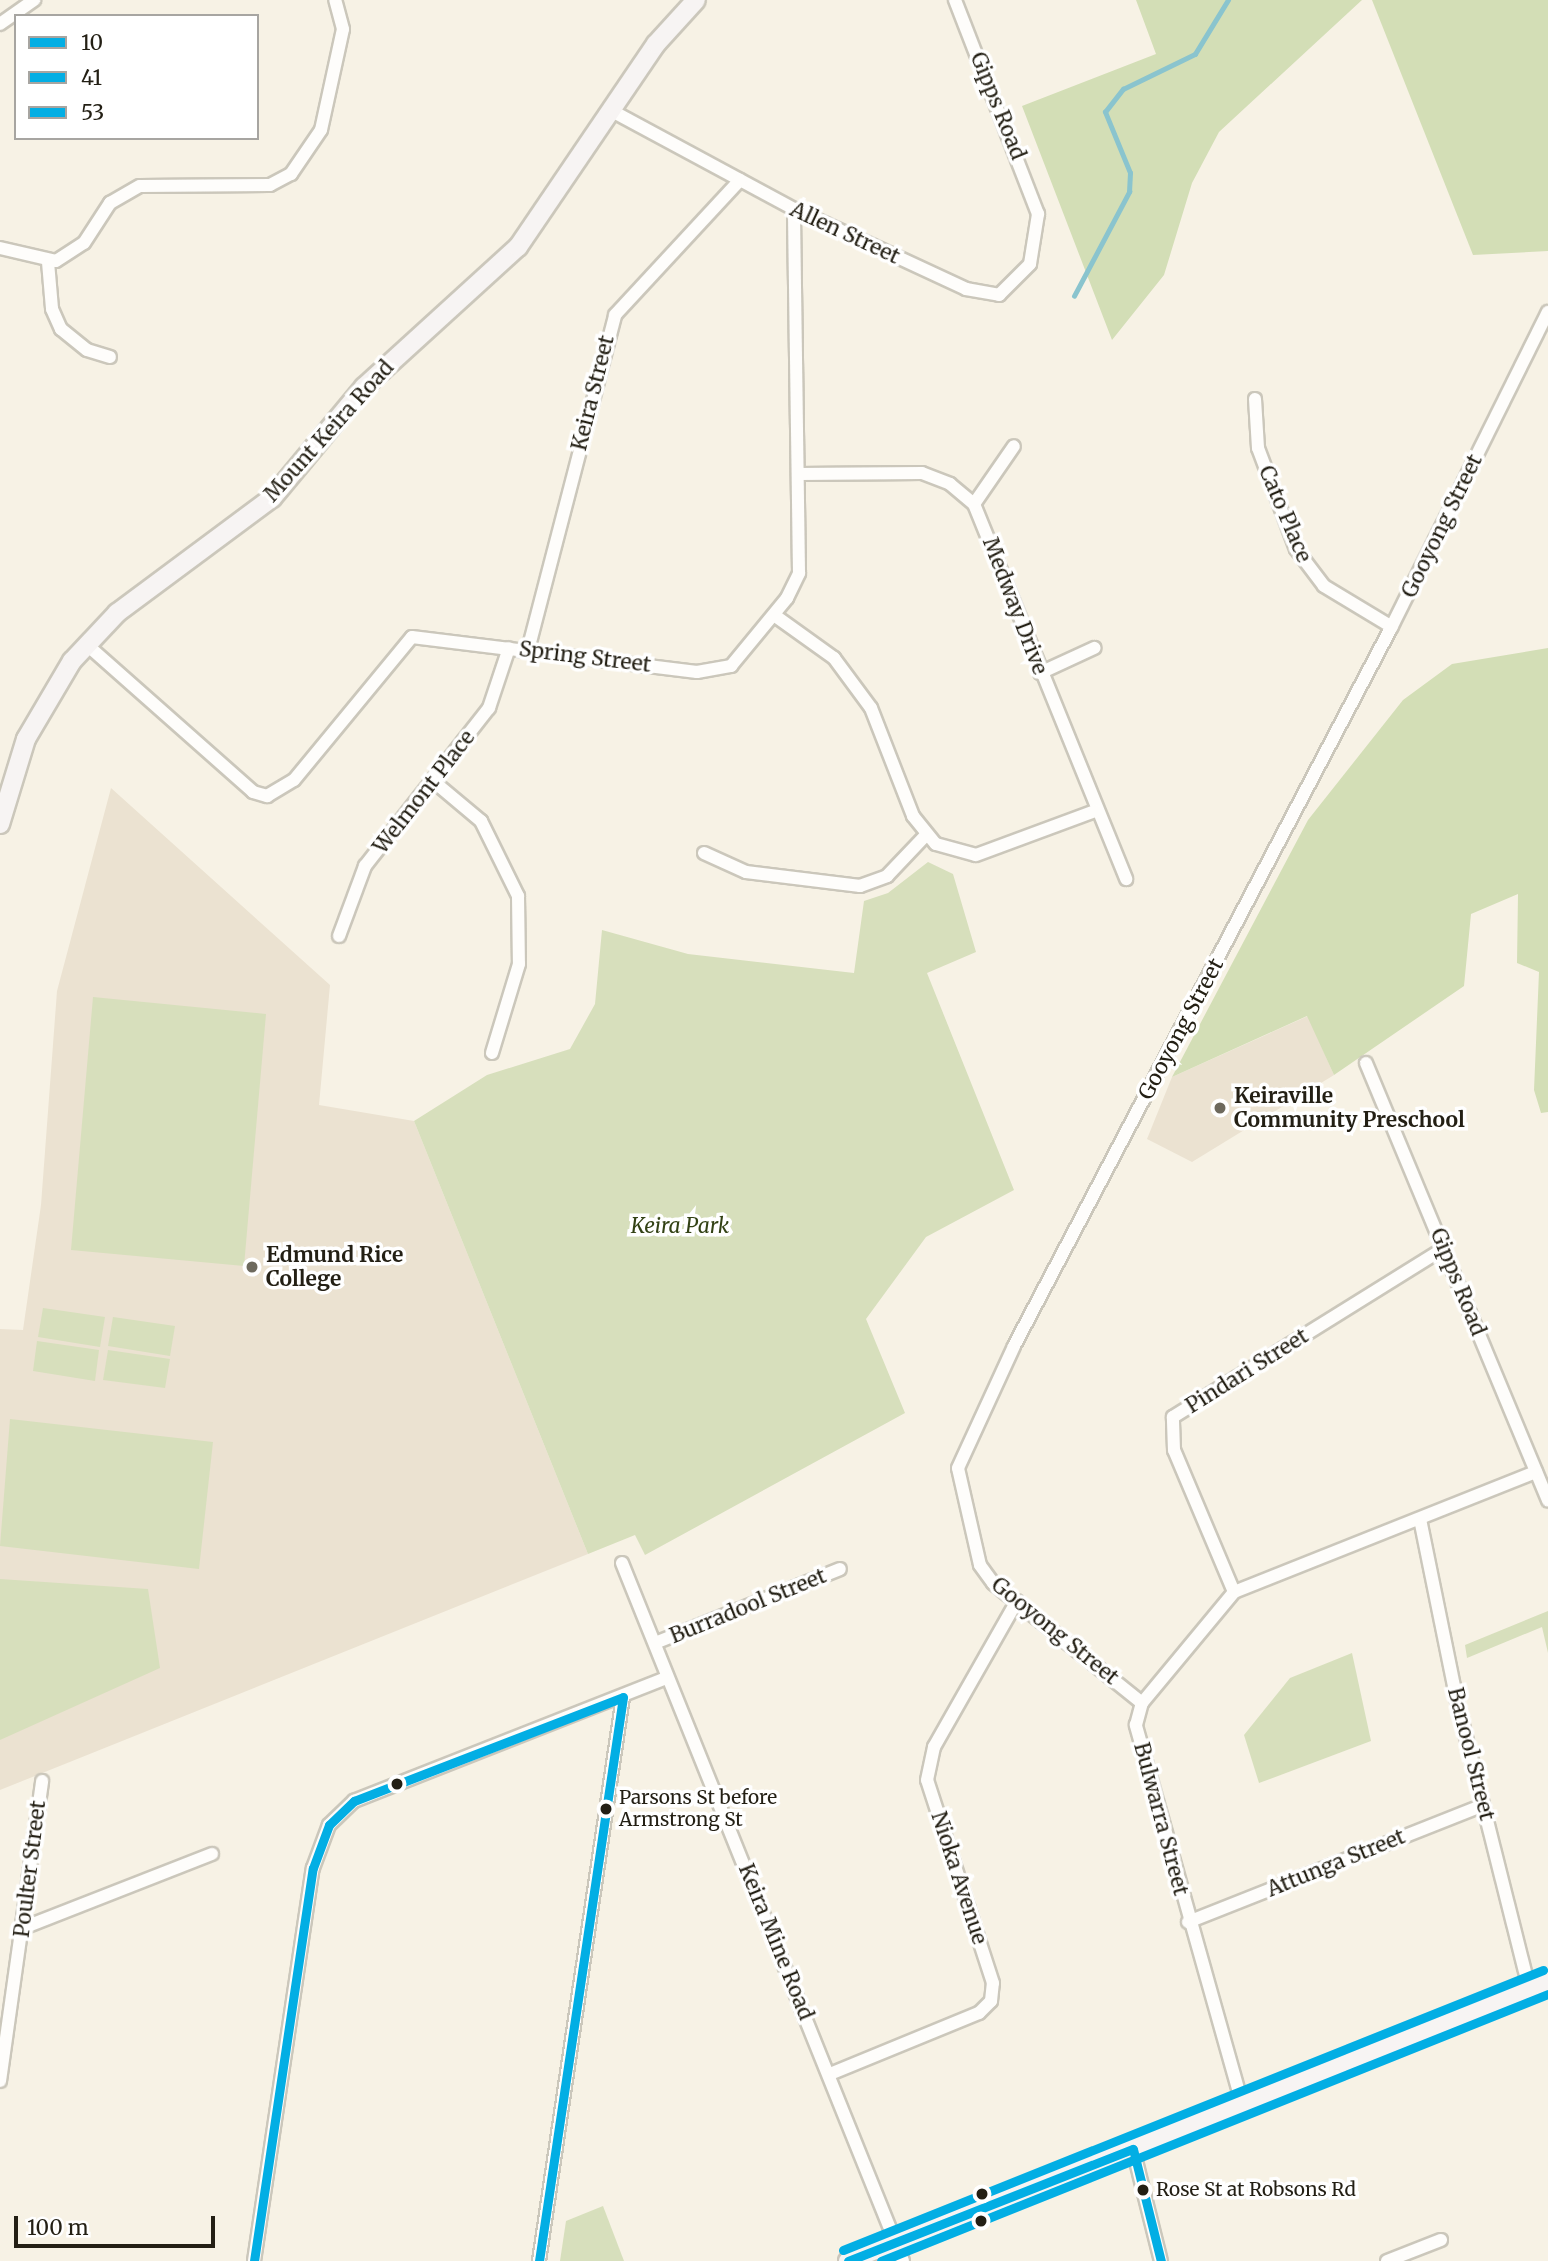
<!DOCTYPE html>
<html>
<head>
<meta charset="utf-8">
<style>
	body { margin:0 }
	#map { position:relative; width:1548px; height:2261px; overflow:hidden; background:#f7f2e5; font-family:Merriweather,serif }
	div>[style] { position:absolute }
	.education>* { inset:0; background:#ebe2d1 }
	.green>* { inset:0; background:#d7dfbc }
	.forest>* { inset:0; background:#d3deb6 }
	.stream>* { height:4.5px; margin:-2.25px; padding:0 2.25px; transform-origin:2.25px; border-radius:2.25px; background:#8ac4ce }
	.roads { filter:drop-shadow(2px 0 #cbc7bb) drop-shadow(-2px 0 #cbc7bb) drop-shadow(0 2px #cbc7bb) drop-shadow(0 -2px #cbc7bb) }
	.street>* { height:12px; margin:-6px; padding:0 6px; transform-origin:6px; border-radius:6px; background:#fefdfb }
	.secondary>* { height:18px; margin:-9px; padding:0 9px; transform-origin:9px; border-radius:9px; background:#f7f4f3 }
	.bus-1>* { height:9px; margin:-4.5px; padding:0 4.5px; transform-origin:4.5px; border-radius:4.5px; background:#02aee4 }
	.bus-2>* { height:9px; margin:-4.5px; padding:0 4.5px; transform-origin:4.5px; border-radius:4.5px; background:#02aee4 }
	.bus-3>* { height:9px; margin:-4.5px; padding:0 4.5px; transform-origin:4.5px; border-radius:4.5px; background:#02aee4 }
	.dots>* { width:19px; height:19px; translate:-50% -50%; box-sizing:border-box; border:4px solid #fff; border-radius:50% }
	span { translate:-50% -50%; white-space:nowrap; text-align:center; line-height:1.15; -webkit-text-stroke:7px #fff; paint-order:stroke }
	.bus-label { font-size:19px; color:#231f14 }
	.left { translate:0 -50%; text-align:left }
	.street-label { font-size:21px; color:#231f14 }
	.poi-label { font-size:21px; color:#231f14; font-weight:700 }
	.park-label { font-size:21px; color:#334215; font-style:italic }
	.legend { position:absolute; left:14px; top:14px; width:245px; height:126px; box-sizing:border-box; background:#fff; border:2px solid #a7a5a1; margin:0; padding:9px 12px; list-style:none; font-size:21px; color:#231f14 }
	.legend li { display:flex; align-items:center; gap:14px; height:35px }
	.legend b { width:35px; border:2px solid #a7a5a1 }
	.scale { position:absolute; left:14px; top:2216px; width:201px; height:32px; box-sizing:border-box; border:4px solid #231f14; border-top:0; padding-left:9px; font-size:21px; line-height:24px; white-space:nowrap; color:#231f14; -webkit-text-stroke:5px #fff; paint-order:stroke }
</style>
</head>
<body>
<div id="map">
	<div class="education">
		<i style="clip-path:polygon(111px 788px,330px 985px,319px 1105px,414px 1121px,588px 1554px,0 1790px,0 1329px,23px 1330px,41px 1205px,57px 991px)"></i>
		<i style="clip-path:polygon(1308px 1016px,1334px 1075px,1192px 1162px,1147px 1139px,1172px 1077px)"></i>
	</div>
	<div class="green">
		<i style="clip-path:polygon(928px 862px,953px 874px,976px 952px,927px 973px,1014px 1190px,926px 1237px,866px 1319px,905px 1413px,645px 1555px,635px 1535px,588px 1554px,414px 1121px,487px 1075px,570px 1049px,595px 1004px,602px 930px,688px 954px,854px 973px,864px 901px,888px 893px)"></i>
		<i style="clip-path:polygon(93px 997px,266px 1014px,244px 1266px,71px 1250px)"></i>
		<i style="clip-path:polygon(43px 1308px,105px 1317px,100px 1347px,38px 1337px)"></i>
		<i style="clip-path:polygon(113px 1317px,175px 1326px,170px 1356px,108px 1346px)"></i>
		<i style="clip-path:polygon(37px 1341px,99px 1350px,95px 1381px,33px 1371px)"></i>
		<i style="clip-path:polygon(108px 1350px,170px 1359px,165px 1388px,103px 1380px)"></i>
		<i style="clip-path:polygon(10px 1419px,213px 1442px,199px 1569px,0 1546px)"></i>
		<i style="clip-path:polygon(0 1579px,148px 1589px,160px 1668px,0 1740px)"></i>
		<i style="clip-path:polygon(1548px 1611px,1548px 1653px,1542px 1627px,1467px 1658px,1465px 1645px)"></i>
		<i style="clip-path:polygon(1352px 1653px,1371px 1741px,1259px 1783px,1244px 1735px,1290px 1678px)"></i>
		<i style="clip-path:polygon(603px 2206px,624px 2261px,560px 2261px,566px 2221px)"></i>
	</div>
	<div class="forest">
		<i style="clip-path:polygon(1136px 0,1362px 0,1219px 132px,1192px 183px,1164px 275px,1112px 340px,1022px 106px,1156px 54px)"></i>
		<i style="clip-path:polygon(1372px 0,1548px 0,1548px 251px,1473px 255px)"></i>
		<i style="clip-path:polygon(1548px 648px,1548px 1112px,1541px 1113px,1534px 1090px,1539px 972px,1517px 963px,1518px 894px,1471px 914px,1464px 986px,1334px 1075px,1307px 1016px,1172px 1077px,1308px 820px,1403px 700px,1452px 664px)"></i>
	</div>
	<div class="stream">
		<i style="left:1074px;top:296px;width:118px;rotate:-62.1deg"></i>
		<i style="left:1129px;top:192px;width:19px;rotate:-87deg"></i>
		<i style="left:1130px;top:173px;width:66px;rotate:-112.3deg"></i>
		<i style="left:1105px;top:112px;width:29px;rotate:-52deg"></i>
		<i style="left:1123px;top:89px;width:80px;rotate:-25.9deg"></i>
		<i style="left:1195px;top:54px;width:63px;rotate:-58.6deg"></i>
	</div>
	<div class="roads">
		<div class="street">
			<i style="left:0;top:24px;width:42px;rotate:-35.2deg"></i>
			<i style="left:612px;top:111px;width:207px;rotate:28.3deg"></i>
			<i style="left:794px;top:209px;width:190px;rotate:24.9deg"></i>
			<i style="left:966px;top:289px;width:34px;rotate:10deg"></i>
			<i style="left:999px;top:295px;width:44px;rotate:-45deg"></i>
			<i style="left:1030px;top:264px;width:51px;rotate:-80.9deg"></i>
			<i style="left:1038px;top:214px;width:230px;rotate:-111.2deg"></i>
			<i style="left:0;top:248px;width:57px;rotate:13.1deg"></i>
			<i style="left:56px;top:261px;width:33px;rotate:-33deg"></i>
			<i style="left:84px;top:243px;width:48px;rotate:-57deg"></i>
			<i style="left:110px;top:203px;width:34px;rotate:-30deg"></i>
			<i style="left:140px;top:186px;width:130px;rotate:-0.4deg"></i>
			<i style="left:270px;top:185px;width:24px;rotate:-28deg"></i>
			<i style="left:291px;top:174px;width:53px;rotate:-55.7deg"></i>
			<i style="left:321px;top:130px;width:103px;rotate:-77.7deg"></i>
			<i style="left:343px;top:29px;width:30px;rotate:-105deg"></i>
			<i style="left:48px;top:262px;width:47px;rotate:85.1deg"></i>
			<i style="left:52px;top:309px;width:22px;rotate:66deg"></i>
			<i style="left:61px;top:329px;width:33px;rotate:39deg"></i>
			<i style="left:87px;top:350px;width:24px;rotate:17deg"></i>
			<i style="left:1255px;top:399px;width:49px;rotate:86.5deg"></i>
			<i style="left:1258px;top:448px;width:108px;rotate:69.4deg"></i>
			<i style="left:1296px;top:549px;width:46px;rotate:52.9deg"></i>
			<i style="left:1324px;top:586px;width:79px;rotate:31.1deg"></i>
			<i style="left:799px;top:474px;width:123px;rotate:-0.5deg"></i>
			<i style="left:922px;top:473px;width:30px;rotate:21deg"></i>
			<i style="left:950px;top:484px;width:31px;rotate:40deg"></i>
			<i style="left:974px;top:504px;width:405px;rotate:67.9deg"></i>
			<i style="left:974px;top:504px;width:70px;rotate:-55.4deg"></i>
			<i style="left:774px;top:615px;width:74px;rotate:35.6deg"></i>
			<i style="left:834px;top:658px;width:62px;rotate:53.5deg"></i>
			<i style="left:871px;top:708px;width:116px;rotate:68.7deg"></i>
			<i style="left:913px;top:816px;width:36px;rotate:51deg"></i>
			<i style="left:936px;top:844px;width:41px;rotate:15.4deg"></i>
			<i style="left:976px;top:855px;width:127px;rotate:-20.3deg"></i>
			<i style="left:86px;top:644px;width:223px;rotate:41.5deg"></i>
			<i style="left:253px;top:792px;width:15px;rotate:16deg"></i>
			<i style="left:267px;top:796px;width:31px;rotate:-31deg"></i>
			<i style="left:294px;top:780px;width:185px;rotate:-50.5deg"></i>
			<i style="left:412px;top:637px;width:287px;rotate:7deg"></i>
			<i style="left:697px;top:672px;width:35px;rotate:-10deg"></i>
			<i style="left:731px;top:666px;width:88px;rotate:-50.5deg"></i>
			<i style="left:787px;top:598px;width:28px;rotate:-64deg"></i>
			<i style="left:799px;top:573px;width:364px;rotate:-90.8deg"></i>
			<i style="left:528px;top:650px;width:346px;rotate:-75.4deg"></i>
			<i style="left:615px;top:315px;width:184px;rotate:-47.2deg"></i>
			<i style="left:1040px;top:673px;width:60px;rotate:-24.8deg"></i>
			<i style="left:432px;top:780px;width:64px;rotate:39.9deg"></i>
			<i style="left:481px;top:821px;width:84px;rotate:63.7deg"></i>
			<i style="left:518px;top:896px;width:68px;rotate:89.2deg"></i>
			<i style="left:519px;top:964px;width:93px;rotate:106.9deg"></i>
			<i style="left:704px;top:853px;width:46px;rotate:24.3deg"></i>
			<i style="left:746px;top:872px;width:115px;rotate:7deg"></i>
			<i style="left:860px;top:886px;width:29px;rotate:-20deg"></i>
			<i style="left:887px;top:876px;width:57px;rotate:-46.4deg"></i>
			<i style="left:339px;top:936px;width:75px;rotate:-69.6deg"></i>
			<i style="left:365px;top:866px;width:201px;rotate:-51.9deg"></i>
			<i style="left:489px;top:708px;width:63px;rotate:-71.6deg"></i>
			<i style="left:1366px;top:1063px;width:474px;rotate:67.4deg"></i>
			<i style="left:1420px;top:1519px;width:186px;rotate:78.5deg"></i>
			<i style="left:1457px;top:1701px;width:296px;rotate:75.9deg"></i>
			<i style="left:622px;top:1563px;width:752px;rotate:68.07deg"></i>
			<i style="left:1234px;top:1592px;width:154px;rotate:-112.9deg"></i>
			<i style="left:1174px;top:1450px;width:33px;rotate:-92deg"></i>
			<i style="left:1173px;top:1417px;width:319px;rotate:-31.9deg"></i>
			<i style="left:655px;top:1643px;width:199px;rotate:-21.8deg"></i>
			<i style="left:1142px;top:1703px;width:191px;rotate:-141.2deg"></i>
			<i style="left:993px;top:1583px;width:22px;rotate:-126deg"></i>
			<i style="left:980px;top:1565px;width:99px;rotate:-102.8deg"></i>
			<i style="left:958px;top:1468px;width:134px;rotate:-65.3deg"></i>
			<i style="left:1014px;top:1346px;width:811px;rotate:-62.3deg"></i>
			<i style="left:1391px;top:628px;width:353px;rotate:-63.6deg"></i>
			<i style="left:1188px;top:1922px;width:317px;rotate:-21.6deg"></i>
			<i style="left:23px;top:1928px;width:203px;rotate:-21.4deg"></i>
			<i style="left:830px;top:2074px;width:161px;rotate:-22.3deg"></i>
			<i style="left:979px;top:2013px;width:17px;rotate:-45deg"></i>
			<i style="left:991px;top:2001px;width:18px;rotate:-84deg"></i>
			<i style="left:993px;top:1983px;width:213px;rotate:-108deg"></i>
			<i style="left:927px;top:1780px;width:34px;rotate:-78deg"></i>
			<i style="left:934px;top:1747px;width:168px;rotate:-60.4deg"></i>
			<i style="left:0;top:2081px;width:303px;rotate:-82deg"></i>
			<i style="left:1242px;top:2103px;width:393px;rotate:-105.7deg"></i>
			<i style="left:1136px;top:1725px;width:23px;rotate:-75deg"></i>
			<i style="left:1142px;top:1703px;width:144px;rotate:-50.3deg"></i>
			<i style="left:1234px;top:1592px;width:325px;rotate:-21.7deg"></i>
			<i style="left:1133px;top:2149px;width:115px;rotate:76deg"></i>
			<i style="left:254px;top:2261px;width:397px;rotate:-81.5deg"></i>
			<i style="left:313px;top:1868px;width:46px;rotate:-69.6deg"></i>
			<i style="left:329px;top:1825px;width:35px;rotate:-44deg"></i>
			<i style="left:354px;top:1801px;width:336px;rotate:-21.5deg"></i>
			<i style="left:539px;top:2261px;width:570px;rotate:-81.53deg"></i>
			<i style="left:1387px;top:2261px;width:58px;rotate:-21.3deg"></i>
		</div>
		<div class="secondary">
			<i style="left:0;top:824px;width:89px;rotate:-73deg"></i>
			<i style="left:26px;top:739px;width:91px;rotate:-59.5deg"></i>
			<i style="left:72px;top:661px;width:66px;rotate:-46.8deg"></i>
			<i style="left:117px;top:613px;width:193px;rotate:-36.6deg"></i>
			<i style="left:272px;top:498px;width:144px;rotate:-50.3deg"></i>
			<i style="left:364px;top:387px;width:208px;rotate:-42.3deg"></i>
			<i style="left:518px;top:247px;width:245px;rotate:-55.8deg"></i>
			<i style="left:656px;top:44px;width:59px;rotate:-47.7deg"></i>
			<i style="left:848px;top:2261px;width:754px;rotate:-21.8deg"></i>
		</div>
	</div>
	<div class="bus-1">
		<i style="left:254px;top:2261px;width:397px;rotate:-81.5deg"></i>
		<i style="left:313px;top:1868px;width:46px;rotate:-69.6deg"></i>
		<i style="left:329px;top:1825px;width:35px;rotate:-44deg"></i>
		<i style="left:354px;top:1801px;width:288px;rotate:-21.1deg"></i>
		<i style="left:623px;top:1697px;width:570px;rotate:98.47deg"></i>
		<i style="left:848px;top:2261px;width:306px;rotate:-21.5deg"></i>
		<i style="left:1133px;top:2149px;width:115px;rotate:76deg"></i>
	</div>
	<div class="bus-2">
		<i style="left:881px;top:2261px;width:718px;rotate:-21.82deg"></i>
	</div>
	<div class="bus-3">
		<i style="left:843px;top:2250px;width:754px;rotate:-21.8deg"></i>
	</div>
	<div class="dots">
		<i style="left:1220px;top:1108px;background:#6d695d"></i>
		<i style="left:252px;top:1267px;background:#6d695d"></i>
		<i style="left:397px;top:1784px;background:#231f14"></i>
		<i style="left:606px;top:1809px;background:#231f14"></i>
		<i style="left:1143px;top:2190px;background:#231f14"></i>
		<i style="left:982px;top:2194px;background:#231f14"></i>
		<i style="left:981px;top:2221px;background:#231f14"></i>
	</div>
	<div class="bus-label">
		<span class="left" style="left:619px;top:1809px">Parsons St before<br>Armstrong St</span>
		<span class="left" style="left:1156px;top:2190px">Rose St at Robsons Rd</span>
	</div>
	<div class="street-label">
		<span style="left:998px;top:106px;rotate:68deg">Gipps Road</span>
		<span style="left:845px;top:233px;rotate:25deg">Allen Street</span>
		<span style="left:593px;top:393px;rotate:-76deg">Keira Street</span>
		<span style="left:329px;top:431px;rotate:-48deg">Mount Keira Road</span>
		<span style="left:1285px;top:514px;rotate:67deg">Cato Place</span>
		<span style="left:1442px;top:526px;rotate:-64deg">Gooyong Street</span>
		<span style="left:1015px;top:606px;rotate:69deg">Medway Drive</span>
		<span style="left:585px;top:657px;rotate:7deg">Spring Street</span>
		<span style="left:424px;top:792px;rotate:-52deg">Welmont Place</span>
		<span style="left:1181px;top:1029px;rotate:-62deg">Gooyong Street</span>
		<span style="left:1458px;top:1282px;rotate:68deg">Gipps Road</span>
		<span style="left:1247px;top:1371px;rotate:-32deg">Pindari Street</span>
		<span style="left:748px;top:1606px;rotate:-22deg">Burradool Street</span>
		<span style="left:1055px;top:1631px;rotate:39deg">Gooyong Street</span>
		<span style="left:1471px;top:1754px;rotate:76deg">Banool Street</span>
		<span style="left:1161px;top:1819px;rotate:75deg">Bulwarra Street</span>
		<span style="left:1336px;top:1863px;rotate:-22deg">Attunga Street</span>
		<span style="left:30px;top:1869px;rotate:-83deg">Poulter Street</span>
		<span style="left:959px;top:1878px;rotate:72deg">Nioka Avenue</span>
		<span style="left:776px;top:1942px;rotate:68deg">Keira Mine Road</span>
	</div>
	<div class="poi-label">
		<span class="left" style="left:1234px;top:1108px">Keiraville<br>Community Preschool</span>
		<span class="left" style="left:266px;top:1267px">Edmund Rice<br>College</span>
	</div>
	<div class="park-label">
		<span style="left:680px;top:1226px">Keira Park</span>
	</div>
	<ul class="legend">
	<li><b style="height:9px;background:#02aee4"></b>10</li>
	<li><b style="height:9px;background:#02aee4"></b>41</li>
	<li><b style="height:9px;background:#02aee4"></b>53</li>
	</ul>
	<div class="scale">100 m</div>
</div>
</body>
</html>
